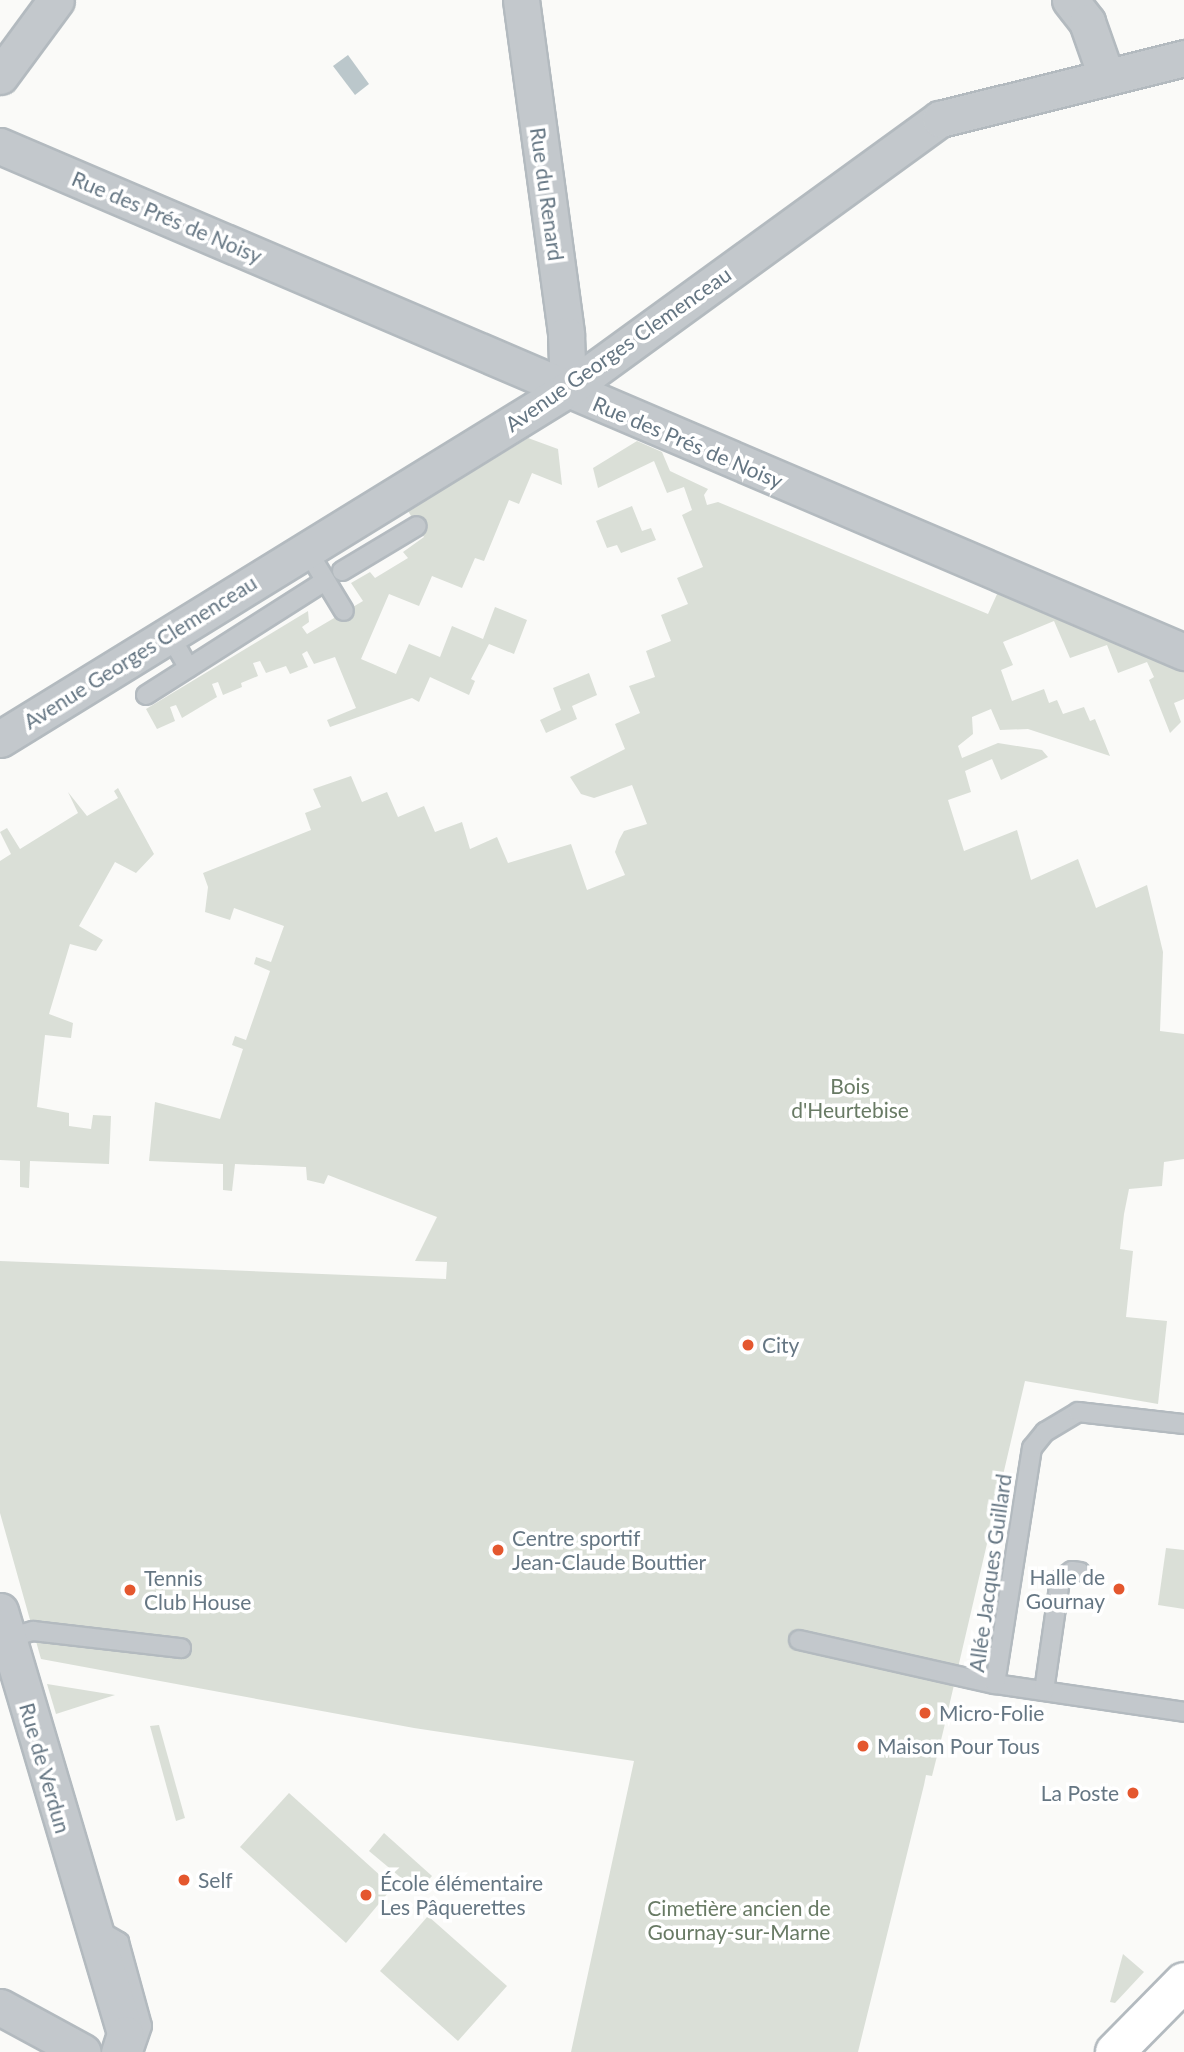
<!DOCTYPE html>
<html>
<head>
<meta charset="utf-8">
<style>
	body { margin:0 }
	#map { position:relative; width:1184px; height:2052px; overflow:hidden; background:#fafaf8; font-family:Lato,sans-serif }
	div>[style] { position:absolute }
	.green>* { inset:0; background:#dadfd7 }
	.water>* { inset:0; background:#bbc7cb }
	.roads { filter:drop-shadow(2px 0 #b3babf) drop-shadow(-2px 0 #b3babf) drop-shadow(0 2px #b3babf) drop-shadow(0 -2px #b3babf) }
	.lane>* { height:18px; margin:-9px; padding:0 9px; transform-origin:9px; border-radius:9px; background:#c3c8cc }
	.street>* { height:35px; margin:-17.5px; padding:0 17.5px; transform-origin:17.5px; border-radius:17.5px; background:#c3c8cc }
	.secondary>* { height:38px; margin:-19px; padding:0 19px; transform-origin:19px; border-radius:19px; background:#fff }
	.dots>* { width:19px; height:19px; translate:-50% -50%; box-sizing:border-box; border:4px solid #fff; border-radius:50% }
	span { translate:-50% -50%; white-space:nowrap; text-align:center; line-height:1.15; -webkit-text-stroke:7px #fff; paint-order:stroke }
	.street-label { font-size:21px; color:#657683 }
	.park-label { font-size:21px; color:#687a64 }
	.poi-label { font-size:21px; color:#657683 }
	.left { translate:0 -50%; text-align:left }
	.right { translate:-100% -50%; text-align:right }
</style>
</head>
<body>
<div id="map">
	<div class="green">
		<i style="clip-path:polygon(528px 438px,558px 449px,562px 485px,532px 473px,519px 504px,509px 500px,484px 561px,475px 558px,462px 588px,432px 576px,419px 606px,389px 594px,361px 659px,396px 674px,409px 644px,440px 657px,452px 626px,483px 639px,495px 607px,527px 620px,514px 654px,489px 644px,471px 679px,475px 681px,469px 695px,430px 677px,419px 702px,412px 698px,330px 727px,327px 720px,356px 708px,335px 657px,314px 664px,307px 651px,302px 654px,308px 667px,290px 674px,286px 666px,266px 673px,260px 661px,253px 663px,258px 676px,241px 683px,242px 687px,223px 695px,218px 682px,212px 684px,217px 697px,182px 718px,176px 705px,170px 707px,175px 721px,157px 729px,146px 709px,308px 611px,309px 622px,302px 627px,307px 634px,363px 601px,351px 583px,370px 572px,375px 578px,408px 558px,403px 552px,424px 537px,408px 511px)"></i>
		<i style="clip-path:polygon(637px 441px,662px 452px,670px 471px,708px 489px,704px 495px,707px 505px,718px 502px,988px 614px,998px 592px,1184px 672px,1184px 699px,1174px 703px,1181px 722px,1170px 733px,1149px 680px,1154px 677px,1147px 662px,1118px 673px,1107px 645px,1070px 658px,1054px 621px,1003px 642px,1013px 665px,1001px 670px,1012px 701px,1044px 689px,1049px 703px,1057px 700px,1063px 714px,1084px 707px,1090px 721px,1095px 719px,1110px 756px,1028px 729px,1000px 730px,991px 709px,972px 717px,973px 734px,958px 746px,962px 758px,998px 743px,1042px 750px,1048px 757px,1001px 780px,992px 759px,965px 771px,971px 792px,948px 800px,964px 851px,1017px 830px,1031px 880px,1078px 859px,1096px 908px,1147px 885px,1163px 952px,1160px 1031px,1184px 1034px,1184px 1159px,1164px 1162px,1162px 1186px,1129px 1189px,1124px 1214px,1120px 1249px,1133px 1251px,1126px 1317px,1167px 1321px,1158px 1404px,1025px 1381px,943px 1732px,932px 1776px,926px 1775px,924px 1785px,858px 2052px,571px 2052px,634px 1761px,414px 1728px,41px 1659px,0 1513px,0 1261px,446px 1279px,447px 1262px,415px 1261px,437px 1217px,328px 1175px,324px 1184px,307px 1180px,306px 1167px,235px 1164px,232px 1191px,223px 1190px,223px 1164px,149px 1161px,155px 1102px,220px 1119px,243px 1049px,232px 1045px,235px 1036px,246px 1040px,270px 971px,254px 964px,256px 957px,271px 962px,284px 926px,234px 908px,230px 920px,205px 912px,208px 887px,203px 873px,311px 830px,305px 813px,321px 807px,313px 789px,351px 776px,362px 802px,387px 792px,398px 817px,424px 806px,435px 832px,462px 822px,470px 849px,497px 837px,508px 863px,571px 844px,587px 890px,625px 875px,615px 852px,619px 840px,624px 831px,647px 824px,632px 785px,594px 798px,581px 794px,570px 777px,625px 749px,615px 724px,640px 713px,629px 686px,655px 677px,646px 651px,671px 641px,661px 615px,688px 604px,677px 578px,703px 567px,682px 515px,692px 510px,684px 487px,667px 493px,654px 461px,598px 488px,593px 468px)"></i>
		<i style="clip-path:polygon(632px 506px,642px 531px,651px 528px,656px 540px,621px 553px,617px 545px,607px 548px,596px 521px)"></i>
		<i style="clip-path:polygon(589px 673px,597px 695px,572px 706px,577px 719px,546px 733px,540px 720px,561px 710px,553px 688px)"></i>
		<i style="clip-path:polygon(118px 788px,154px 854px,136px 873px,115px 862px,79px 926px,103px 940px,96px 951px,70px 944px,49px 1014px,73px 1023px,71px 1038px,45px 1035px,37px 1107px,69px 1113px,69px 1126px,91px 1129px,93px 1115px,111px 1116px,109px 1164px,30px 1161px,29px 1188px,20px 1187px,20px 1161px,0 1160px,0 861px,11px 854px,0 832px,7px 828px,20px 849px,78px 813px,68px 792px,87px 816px,118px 798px,114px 791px)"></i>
		<i style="clip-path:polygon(1166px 1548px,1184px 1550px,1184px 1609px,1158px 1605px)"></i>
		<i style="clip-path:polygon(47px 1684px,115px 1695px,56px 1714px)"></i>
		<i style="clip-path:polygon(159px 1725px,185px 1818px,176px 1821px,150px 1726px)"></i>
		<i style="clip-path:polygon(289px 1793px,393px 1887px,346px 1943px,240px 1847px)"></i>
		<i style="clip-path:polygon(384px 1833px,432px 1876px,418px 1892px,369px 1851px)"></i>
		<i style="clip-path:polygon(428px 1916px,507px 1986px,458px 2041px,380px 1971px)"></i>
		<i style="clip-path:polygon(1123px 1954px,1144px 1972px,1115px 2003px,1110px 2002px)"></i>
	</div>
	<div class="water">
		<i style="clip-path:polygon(348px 55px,369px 84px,355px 95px,333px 66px)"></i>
	</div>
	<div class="roads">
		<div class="lane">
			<i style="left:307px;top:550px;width:71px;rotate:58.8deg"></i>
			<i style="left:342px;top:571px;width:87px;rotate:-31deg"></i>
			<i style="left:169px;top:634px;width:39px;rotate:60deg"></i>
			<i style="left:146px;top:695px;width:212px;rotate:-32.5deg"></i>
			<i style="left:8px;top:1638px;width:26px;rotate:-16deg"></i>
			<i style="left:33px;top:1631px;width:149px;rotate:6.6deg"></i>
			<i style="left:799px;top:1640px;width:201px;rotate:12.7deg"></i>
			<i style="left:995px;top:1684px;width:191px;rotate:8.4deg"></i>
			<i style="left:995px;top:1684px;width:239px;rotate:-81.1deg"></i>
			<i style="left:1032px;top:1448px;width:21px;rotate:-51deg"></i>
			<i style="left:1045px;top:1432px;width:39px;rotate:-31deg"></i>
			<i style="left:1078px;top:1412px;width:107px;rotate:6.5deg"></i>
			<i style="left:1044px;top:1691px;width:112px;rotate:-81.8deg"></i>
			<i style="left:1060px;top:1580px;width:15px;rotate:-37deg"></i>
			<i style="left:1072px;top:1571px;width:8px;rotate:7deg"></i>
			<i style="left:95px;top:1928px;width:28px;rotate:30deg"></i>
			<i style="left:119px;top:1942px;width:87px;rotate:74.7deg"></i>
			<i style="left:142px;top:2026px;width:28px;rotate:109deg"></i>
		</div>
		<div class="street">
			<i style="left:521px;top:0;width:338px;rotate:82.3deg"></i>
			<i style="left:566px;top:335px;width:54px;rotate:87.9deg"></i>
			<i style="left:1070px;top:0;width:28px;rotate:52deg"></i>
			<i style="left:1087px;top:22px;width:57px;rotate:70.6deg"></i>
			<i style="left:0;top:76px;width:94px;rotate:-53.6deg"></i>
			<i style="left:0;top:146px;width:1288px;rotate:23.14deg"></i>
			<i style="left:0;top:739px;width:667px;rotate:-31.64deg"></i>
			<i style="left:568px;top:389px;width:460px;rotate:-36deg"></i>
			<i style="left:940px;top:119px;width:252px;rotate:-14deg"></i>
			<i style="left:0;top:1611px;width:441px;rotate:73.5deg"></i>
			<i style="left:125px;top:2034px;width:19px;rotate:108deg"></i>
			<i style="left:0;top:2007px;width:94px;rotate:28.5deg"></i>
		</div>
		<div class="secondary">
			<i style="left:1115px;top:2052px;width:98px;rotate:-45.4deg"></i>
		</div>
	</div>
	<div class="dots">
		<i style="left:748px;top:1345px;background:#e4572e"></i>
		<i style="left:498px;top:1550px;background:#e4572e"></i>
		<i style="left:1119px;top:1589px;background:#e4572e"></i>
		<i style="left:130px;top:1590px;background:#e4572e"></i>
		<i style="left:925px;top:1713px;background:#e4572e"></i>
		<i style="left:863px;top:1746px;background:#e4572e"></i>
		<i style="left:1133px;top:1793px;background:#e4572e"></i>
		<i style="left:184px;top:1880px;background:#e4572e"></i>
		<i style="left:366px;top:1895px;background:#e4572e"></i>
	</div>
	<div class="street-label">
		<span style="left:547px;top:194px;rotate:82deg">Rue du Renard</span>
		<span style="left:167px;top:217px;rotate:23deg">Rue des Prés de Noisy</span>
		<span style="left:618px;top:349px;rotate:-35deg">Avenue Georges Clemenceau</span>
		<span style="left:688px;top:442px;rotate:23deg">Rue des Prés de Noisy</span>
		<span style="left:140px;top:652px;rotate:-32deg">Avenue Georges Clemenceau</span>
		<span style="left:990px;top:1573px;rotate:-82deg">Allée Jacques Guillard</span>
		<span style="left:45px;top:1768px;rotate:74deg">Rue de Verdun</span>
	</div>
	<div class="park-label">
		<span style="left:850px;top:1098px">Bois<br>d'Heurtebise</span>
		<span style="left:739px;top:1920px">Cimetière ancien de<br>Gournay-sur-Marne</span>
	</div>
	<div class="poi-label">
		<span class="left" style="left:762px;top:1345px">City</span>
		<span class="left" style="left:512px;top:1550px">Centre sportif<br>Jean-Claude Bouttier</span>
		<span class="right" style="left:1105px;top:1589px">Halle de<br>Gournay</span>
		<span class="left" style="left:144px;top:1590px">Tennis<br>Club House</span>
		<span class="left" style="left:939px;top:1713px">Micro-Folie</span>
		<span class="left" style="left:877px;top:1746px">Maison Pour Tous</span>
		<span class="right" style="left:1119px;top:1793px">La Poste</span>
		<span class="left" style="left:198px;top:1880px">Self</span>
		<span class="left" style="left:380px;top:1895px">École élémentaire<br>Les Pâquerettes</span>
	</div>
</div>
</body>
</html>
